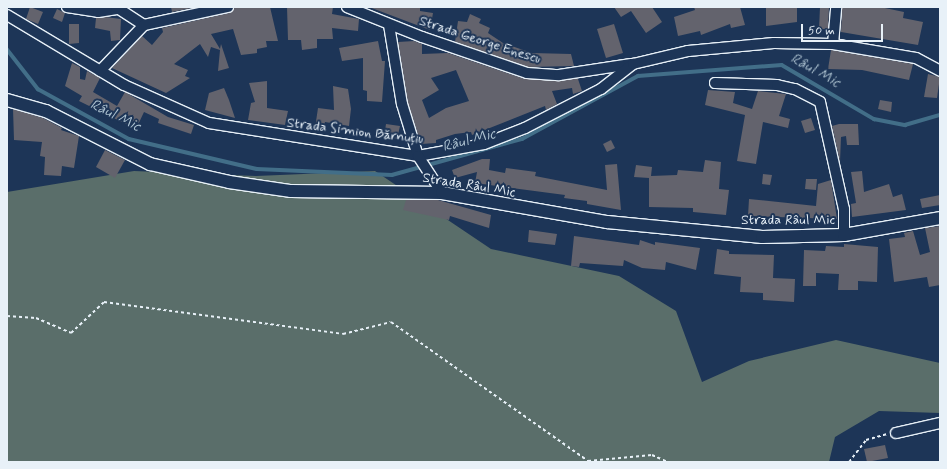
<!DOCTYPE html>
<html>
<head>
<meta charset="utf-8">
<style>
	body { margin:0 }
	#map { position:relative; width:947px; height:469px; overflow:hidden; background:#1d3557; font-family:Mynerve,sans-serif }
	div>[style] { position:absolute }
	.green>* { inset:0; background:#5a6e6a }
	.stream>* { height:3.5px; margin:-1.75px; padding:0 1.75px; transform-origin:1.75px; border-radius:1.75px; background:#426e88 }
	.building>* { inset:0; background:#63636d }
	.path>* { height:2px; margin-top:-1px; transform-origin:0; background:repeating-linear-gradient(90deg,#e8f1f8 0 3px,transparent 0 6px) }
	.roads { filter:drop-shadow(1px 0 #e8f1f8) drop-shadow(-1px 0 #e8f1f8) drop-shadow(0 1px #e8f1f8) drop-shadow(0 -1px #e8f1f8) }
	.minor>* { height:10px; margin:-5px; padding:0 5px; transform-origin:5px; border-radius:5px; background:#1d3557 }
	.tertiary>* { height:12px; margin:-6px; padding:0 6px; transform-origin:6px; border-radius:6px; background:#1d3557 }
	span { translate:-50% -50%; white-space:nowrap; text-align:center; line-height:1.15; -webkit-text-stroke:4px #1d3557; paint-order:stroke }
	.street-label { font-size:14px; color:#e8f1f8 }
	.water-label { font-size:15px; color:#aec3d1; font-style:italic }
	.frame { position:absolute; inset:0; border:8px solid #e8f1f8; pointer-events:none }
	.scale { position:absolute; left:801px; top:24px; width:82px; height:18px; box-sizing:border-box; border:2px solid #e8f1f8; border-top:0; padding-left:5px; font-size:12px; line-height:14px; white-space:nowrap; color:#e8f1f8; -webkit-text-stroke:3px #1d3557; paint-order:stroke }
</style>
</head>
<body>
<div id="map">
	<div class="green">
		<i style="clip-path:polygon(134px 171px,256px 176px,375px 171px,491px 249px,619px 276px,676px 311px,702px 382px,749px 361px,836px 340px,940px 363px,940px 413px,879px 411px,835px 437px,829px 462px,7px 462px,7px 192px)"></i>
	</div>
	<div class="stream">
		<i style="left:7px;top:49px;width:51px;rotate:52.2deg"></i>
		<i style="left:38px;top:89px;width:104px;rotate:28.8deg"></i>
		<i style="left:129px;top:139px;width:131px;rotate:13.2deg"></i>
		<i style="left:257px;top:169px;width:135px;rotate:2.5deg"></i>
		<i style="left:392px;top:175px;width:135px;rotate:-15.5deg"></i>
		<i style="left:522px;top:139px;width:132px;rotate:-28.5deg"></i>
		<i style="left:638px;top:76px;width:144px;rotate:-4.4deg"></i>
		<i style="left:782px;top:65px;width:107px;rotate:30.4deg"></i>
		<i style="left:874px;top:119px;width:32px;rotate:11deg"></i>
		<i style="left:905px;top:125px;width:36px;rotate:-16deg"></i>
	</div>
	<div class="building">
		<i style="clip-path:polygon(30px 7px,43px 12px,38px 24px,26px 19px)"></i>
		<i style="clip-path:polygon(171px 7px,197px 7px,172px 12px)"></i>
		<i style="clip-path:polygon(234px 7px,270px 7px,278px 41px,266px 41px,267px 47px,257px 49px,257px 53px,241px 55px,233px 29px,211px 34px,220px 49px,221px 44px,229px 68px,218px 71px,220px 50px,211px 47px,208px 57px,200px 44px,174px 64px,188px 70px,185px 76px,190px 78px,166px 93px,112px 68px,142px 36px,152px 45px,163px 32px,162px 28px,229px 13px)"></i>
		<i style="clip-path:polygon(287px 7px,333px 7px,332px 14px,359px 19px,358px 31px,332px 28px,333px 39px,317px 39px,317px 48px,302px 50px,301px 40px,288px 40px)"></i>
		<i style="clip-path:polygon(369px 7px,420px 8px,420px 11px,433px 13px,430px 30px)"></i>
		<i style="clip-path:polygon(614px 7px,652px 7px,662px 22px,646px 33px,631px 11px,621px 17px)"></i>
		<i style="clip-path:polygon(694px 7px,740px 7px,745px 25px,731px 28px,730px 24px,701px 35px,700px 31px,678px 36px,674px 17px,695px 10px)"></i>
		<i style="clip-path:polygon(766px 7px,797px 7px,797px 22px,766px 26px)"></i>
		<i style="clip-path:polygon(820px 7px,829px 7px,828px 29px,819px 29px)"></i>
		<i style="clip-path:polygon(842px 7px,880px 7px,904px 12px,903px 18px,923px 22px,918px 45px,841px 32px)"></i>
		<i style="clip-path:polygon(57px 9px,65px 13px,62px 22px,53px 18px)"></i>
		<i style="clip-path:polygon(470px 14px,481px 19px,479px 23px,490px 28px,488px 33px,503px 43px,532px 53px,571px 54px,574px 66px,528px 67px,455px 42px,458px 21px,467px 22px)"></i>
		<i style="clip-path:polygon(105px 17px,121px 19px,120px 40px,111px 41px,110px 31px,95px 28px,96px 18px)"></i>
		<i style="clip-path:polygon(69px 24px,79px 24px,79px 43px,69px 44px)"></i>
		<i style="clip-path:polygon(614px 24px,623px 53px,606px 58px,597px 29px)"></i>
		<i style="clip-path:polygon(378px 41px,382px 61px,385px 61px,382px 102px,367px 101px,367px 91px,363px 90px,363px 58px,342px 61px,339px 48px)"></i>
		<i style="clip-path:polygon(evenodd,414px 41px,422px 44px,422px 54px,448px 53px,525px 79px,578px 79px,582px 91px,573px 94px,572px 88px,552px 91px,557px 104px,546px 110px,545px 106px,472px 135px,471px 132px,455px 134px,436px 140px,436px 143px,421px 144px,408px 103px,398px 42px,414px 41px,456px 70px,469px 101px,446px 108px,429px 118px,422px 100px,439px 90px,431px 78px,456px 70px)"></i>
		<i style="clip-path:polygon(831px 50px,913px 64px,909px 80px,862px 70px,828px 69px)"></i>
		<i style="clip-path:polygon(72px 63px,80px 67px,80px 79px,85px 80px,87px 71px,100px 78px,93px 92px,117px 106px,125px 92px,168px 117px,194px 125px,191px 134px,158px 123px,159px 119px,144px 112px,136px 129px,79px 101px,82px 96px,65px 86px)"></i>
		<i style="clip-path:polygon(928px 74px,940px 77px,937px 98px,924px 97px)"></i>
		<i style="clip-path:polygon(267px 81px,267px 108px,288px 111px,285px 125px,248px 120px,251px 103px,255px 102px,249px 83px)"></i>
		<i style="clip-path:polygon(333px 86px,348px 89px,351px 109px,349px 126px,325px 122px,323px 130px,315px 128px,318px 108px,334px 110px)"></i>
		<i style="clip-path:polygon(224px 88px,229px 100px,235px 118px,205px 110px,209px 93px)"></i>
		<i style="clip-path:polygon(708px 90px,735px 92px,733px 103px,752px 109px,758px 91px,786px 94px,779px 116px,790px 119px,788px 128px,763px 122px,756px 164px,737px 161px,745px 115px,705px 105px)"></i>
		<i style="clip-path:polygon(880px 100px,892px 102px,891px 112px,878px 109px)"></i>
		<i style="clip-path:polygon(13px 109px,43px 118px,62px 128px,61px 130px,79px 136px,74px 168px,62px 166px,61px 176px,44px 175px,45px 157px,40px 156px,42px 142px,14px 140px)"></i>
		<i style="clip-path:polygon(811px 118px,815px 130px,805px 133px,801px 121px)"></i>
		<i style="clip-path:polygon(386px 124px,400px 126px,397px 139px,384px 137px)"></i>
		<i style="clip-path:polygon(839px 124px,858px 124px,859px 145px,847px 145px,846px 136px,841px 137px,840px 162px,832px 126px)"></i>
		<i style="clip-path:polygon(611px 140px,615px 148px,607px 152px,603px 144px)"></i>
		<i style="clip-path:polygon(105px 150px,125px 160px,115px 178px,96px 167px)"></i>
		<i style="clip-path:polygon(482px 159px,490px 159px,489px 170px,505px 173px,506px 168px,536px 172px,535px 176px,607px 190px,605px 165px,617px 164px,621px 210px,587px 204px,587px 201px,564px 198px,565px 195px,475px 183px,477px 172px,455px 178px,452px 170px)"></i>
		<i style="clip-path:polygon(705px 160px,721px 162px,719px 189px,729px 190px,726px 215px,693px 212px,693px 208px,649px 207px,649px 178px,634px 177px,636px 165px,652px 167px,651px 176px,677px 175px,678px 170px,703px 172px)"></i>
		<i style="clip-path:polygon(862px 171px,864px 192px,889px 184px,893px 197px,902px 194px,906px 210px,852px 217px,851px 204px,856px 203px,851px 172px)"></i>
		<i style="clip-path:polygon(763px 174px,772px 175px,770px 185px,762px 184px)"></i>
		<i style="clip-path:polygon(806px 179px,817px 179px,816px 190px,805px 189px)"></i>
		<i style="clip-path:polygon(831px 180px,837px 219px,748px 216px,749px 199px,816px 206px,818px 184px)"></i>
		<i style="clip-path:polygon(940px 195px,940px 205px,922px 208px,920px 199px)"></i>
		<i style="clip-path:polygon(406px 200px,438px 200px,491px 215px,489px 228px,450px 216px,449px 220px,403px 210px)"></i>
		<i style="clip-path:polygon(940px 226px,940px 285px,929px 287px,927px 277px,894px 282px,889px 239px,905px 237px,904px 233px,913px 231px,920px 255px,930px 252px,925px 228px)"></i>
		<i style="clip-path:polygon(529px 230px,557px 234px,555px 245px,528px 242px)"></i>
		<i style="clip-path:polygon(574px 236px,639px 245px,640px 240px,655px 245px,655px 242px,700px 248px,696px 270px,666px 262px,665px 270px,642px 268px,624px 260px,623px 266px,580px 263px,579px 267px,571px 266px)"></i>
		<i style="clip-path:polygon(844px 244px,878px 247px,877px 282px,858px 281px,858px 290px,838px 290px,839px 274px,816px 273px,816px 286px,803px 286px,804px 250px,825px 251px,826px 246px,844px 247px)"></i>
		<i style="clip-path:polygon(717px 249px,729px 251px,729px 254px,774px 255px,773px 278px,795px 279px,794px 302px,763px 300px,763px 293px,740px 292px,741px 277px,714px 274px)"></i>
		<i style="clip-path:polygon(885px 445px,888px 458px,867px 462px,864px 449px)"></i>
	</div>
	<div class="path">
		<i style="left:7px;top:316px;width:29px;rotate:4deg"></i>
		<i style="left:36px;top:318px;width:38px;rotate:23deg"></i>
		<i style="left:71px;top:333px;width:45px;rotate:-43.2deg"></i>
		<i style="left:104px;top:302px;width:241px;rotate:7.6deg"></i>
		<i style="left:343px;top:334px;width:49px;rotate:-14deg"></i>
		<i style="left:391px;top:322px;width:241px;rotate:35.2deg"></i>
		<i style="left:588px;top:461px;width:64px;rotate:-5.4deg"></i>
		<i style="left:652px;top:455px;width:17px;rotate:24deg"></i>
		<i style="left:849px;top:462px;width:28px;rotate:-52deg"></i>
		<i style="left:866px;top:440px;width:22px;rotate:-16deg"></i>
	</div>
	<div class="roads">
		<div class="minor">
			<i style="left:67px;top:7px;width:31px;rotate:9deg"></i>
			<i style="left:98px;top:12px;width:19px;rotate:-9deg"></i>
			<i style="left:116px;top:7px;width:33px;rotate:33deg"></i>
			<i style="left:347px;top:7px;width:81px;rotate:21.8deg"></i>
			<i style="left:422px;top:37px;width:111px;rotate:18.9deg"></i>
			<i style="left:527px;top:73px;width:32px;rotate:4deg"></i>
			<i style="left:559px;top:75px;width:73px;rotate:-8.7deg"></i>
			<i style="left:7px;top:15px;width:136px;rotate:30.9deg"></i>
			<i style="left:124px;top:85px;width:93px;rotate:24.1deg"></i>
			<i style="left:209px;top:123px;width:212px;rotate:9deg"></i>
			<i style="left:418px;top:156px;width:67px;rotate:-10.3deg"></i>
			<i style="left:484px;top:144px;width:44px;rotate:-21.3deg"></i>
			<i style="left:525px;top:128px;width:85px;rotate:-27.2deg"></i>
			<i style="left:601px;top:89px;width:41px;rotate:-38deg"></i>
			<i style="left:633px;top:64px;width:57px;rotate:-13.3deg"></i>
			<i style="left:688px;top:51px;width:86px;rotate:-5.3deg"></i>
			<i style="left:774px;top:43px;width:59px;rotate:1deg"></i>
			<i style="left:833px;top:44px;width:84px;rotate:9.6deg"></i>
			<i style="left:916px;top:58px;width:27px;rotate:28deg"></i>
			<i style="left:389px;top:25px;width:80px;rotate:80.7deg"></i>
			<i style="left:402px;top:104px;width:54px;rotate:72.9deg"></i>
			<i style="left:418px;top:156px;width:44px;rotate:57deg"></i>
			<i style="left:833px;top:44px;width:37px;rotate:-85deg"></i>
			<i style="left:100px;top:71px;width:64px;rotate:-46.3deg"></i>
			<i style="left:144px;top:25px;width:86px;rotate:-12.1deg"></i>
			<i style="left:715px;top:83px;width:62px;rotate:1.8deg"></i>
			<i style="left:777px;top:85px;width:18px;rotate:13deg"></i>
			<i style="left:795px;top:89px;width:28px;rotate:27deg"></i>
			<i style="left:820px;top:102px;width:110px;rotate:77.4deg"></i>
			<i style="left:844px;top:209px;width:26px;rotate:90deg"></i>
			<i style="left:896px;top:433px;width:45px;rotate:-12.8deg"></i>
		</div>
		<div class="tertiary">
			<i style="left:7px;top:100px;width:41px;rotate:15.8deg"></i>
			<i style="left:46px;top:111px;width:117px;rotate:27deg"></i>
			<i style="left:150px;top:164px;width:81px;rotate:12.8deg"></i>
			<i style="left:229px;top:182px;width:63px;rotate:8.3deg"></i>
			<i style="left:291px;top:191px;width:151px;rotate:0.8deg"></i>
			<i style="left:442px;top:193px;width:168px;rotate:10deg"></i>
			<i style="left:607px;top:222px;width:156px;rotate:5.5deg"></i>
			<i style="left:762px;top:237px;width:82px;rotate:-1.4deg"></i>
			<i style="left:844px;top:235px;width:97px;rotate:-10deg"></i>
		</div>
	</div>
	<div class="street-label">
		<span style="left:480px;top:40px;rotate:18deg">Strada George Enescu</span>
		<span style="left:355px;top:131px;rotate:7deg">Strada Simion Bărnuțiu</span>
		<span style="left:469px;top:185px;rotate:9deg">Strada Râul Mic</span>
		<span style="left:788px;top:220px">Strada Râul Mic</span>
	</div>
	<div class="water-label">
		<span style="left:815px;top:71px;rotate:29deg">Râul Mic</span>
		<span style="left:115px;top:116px;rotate:26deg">Râul Mic</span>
		<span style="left:469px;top:141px;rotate:-15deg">Râul Mic</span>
	</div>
	<div class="frame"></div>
	<div class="scale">50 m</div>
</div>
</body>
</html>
